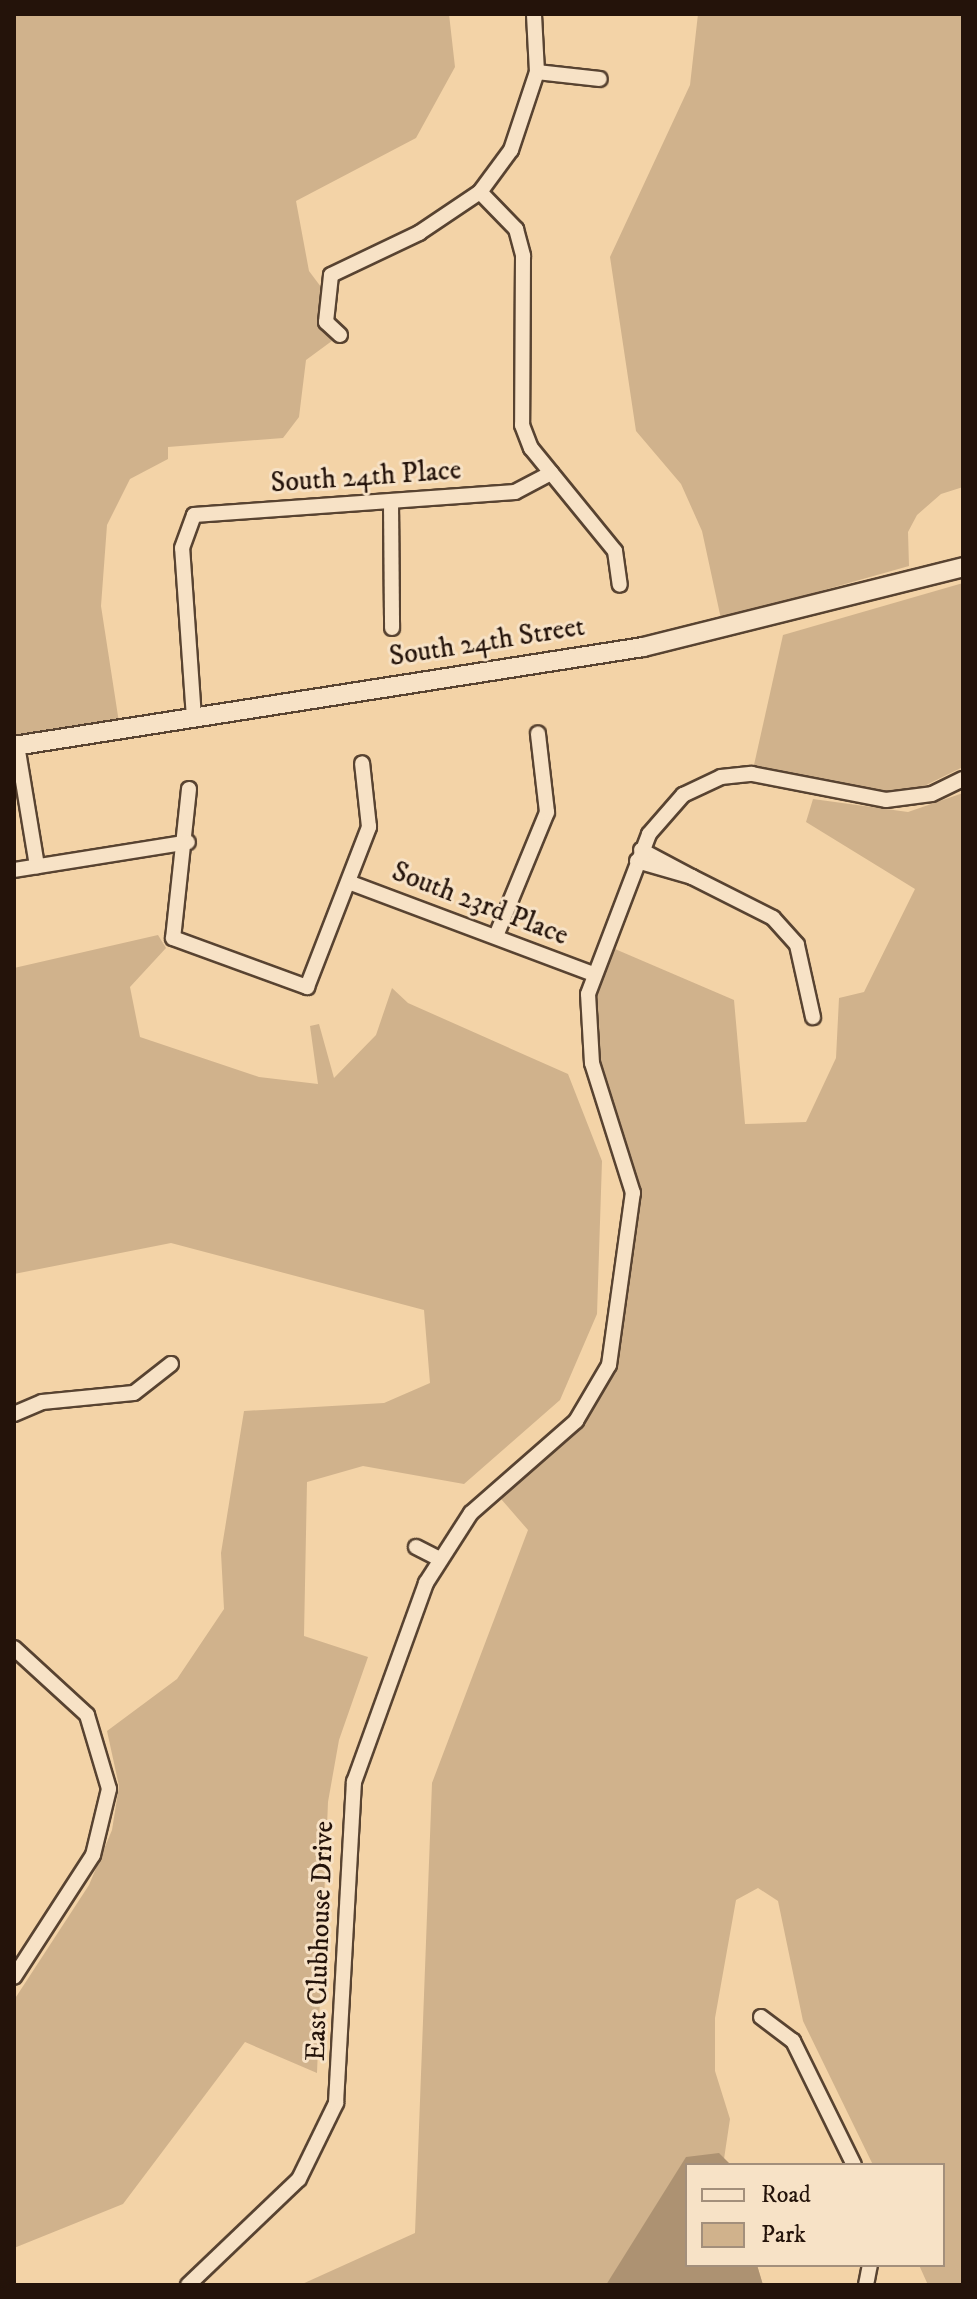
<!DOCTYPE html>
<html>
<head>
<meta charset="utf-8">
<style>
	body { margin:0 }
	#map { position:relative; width:977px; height:2299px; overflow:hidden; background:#f3d3a7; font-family:"IM FELL DW Pica",serif }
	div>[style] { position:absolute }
	.green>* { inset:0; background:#d0b28c }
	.water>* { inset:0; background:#ad9272 }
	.roads { filter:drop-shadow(2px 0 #584331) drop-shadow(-2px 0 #584331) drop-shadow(0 2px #584331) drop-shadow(0 -2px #584331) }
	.minor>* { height:14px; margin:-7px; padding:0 7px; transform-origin:7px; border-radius:7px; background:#f7e2c6 }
	.tertiary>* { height:18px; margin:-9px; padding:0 9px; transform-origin:9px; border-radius:9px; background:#f7e2c6 }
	span { translate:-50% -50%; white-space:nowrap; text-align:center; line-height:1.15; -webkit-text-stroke:6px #f7e2c6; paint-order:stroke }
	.street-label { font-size:28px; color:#24130a }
	.frame { position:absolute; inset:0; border:16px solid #24130a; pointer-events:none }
	.legend { position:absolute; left:685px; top:2163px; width:260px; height:104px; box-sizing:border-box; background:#f7e2c6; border:2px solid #a38f7b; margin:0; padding:10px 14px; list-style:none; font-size:24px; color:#24130a }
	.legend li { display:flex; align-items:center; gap:16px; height:40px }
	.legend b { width:40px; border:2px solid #a38f7b }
</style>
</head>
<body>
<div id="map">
	<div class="green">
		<i style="clip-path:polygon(14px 14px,449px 14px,455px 67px,416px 138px,296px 201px,309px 271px,324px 291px,326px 322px,340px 335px,306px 360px,299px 417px,283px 438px,168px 447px,168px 459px,130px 479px,107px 525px,101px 606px,120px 729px,14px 746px)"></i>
		<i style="clip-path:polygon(698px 14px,963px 14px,963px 487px,941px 494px,917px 515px,908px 532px,909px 566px,721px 619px,702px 531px,681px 484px,636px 431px,610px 257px,690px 85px)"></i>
		<i style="clip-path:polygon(963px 583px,963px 767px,916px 790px,887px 793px,754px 765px,783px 635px)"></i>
		<i style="clip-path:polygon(963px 793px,963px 2285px,928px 2285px,919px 2265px,943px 2265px,943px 2165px,873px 2165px,803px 2021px,778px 1901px,758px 1888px,736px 1900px,715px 2018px,715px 2071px,730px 2119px,724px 2159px,731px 2165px,687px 2165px,687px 2265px,757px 2265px,763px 2285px,300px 2285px,415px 2233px,432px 1783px,528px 1530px,501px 1499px,558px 1440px,609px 1365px,633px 1193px,586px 1022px,601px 943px,734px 1000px,745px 1124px,806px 1122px,836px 1058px,839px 998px,864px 992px,915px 889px,806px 822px,813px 799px,908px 812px)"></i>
		<i style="clip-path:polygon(158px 935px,166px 948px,130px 987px,140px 1037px,259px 1077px,318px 1084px,310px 1026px,319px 1024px,334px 1078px,376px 1035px,392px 988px,408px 1003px,568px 1074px,602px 1161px,597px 1314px,560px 1400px,464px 1484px,363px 1466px,307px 1482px,304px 1636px,368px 1657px,339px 1740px,328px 1802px,317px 2073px,245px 2042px,123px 2204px,14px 2248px,14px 2000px,89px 1885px,112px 1830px,119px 1786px,107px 1731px,177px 1679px,224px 1609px,221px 1553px,244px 1411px,384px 1403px,430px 1383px,424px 1310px,171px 1243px,14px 1274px,14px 968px)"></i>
	</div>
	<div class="water">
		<i style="clip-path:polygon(719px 2153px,731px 2165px,687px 2165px,687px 2265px,757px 2265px,763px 2285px,606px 2285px,686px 2157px)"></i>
	</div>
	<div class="roads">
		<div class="minor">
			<i style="left:537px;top:72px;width:63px;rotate:6.3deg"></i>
			<i style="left:480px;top:192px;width:52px;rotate:45.8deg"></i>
			<i style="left:516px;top:229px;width:28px;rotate:75deg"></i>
			<i style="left:523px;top:256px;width:169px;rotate:90.3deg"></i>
			<i style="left:522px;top:425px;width:25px;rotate:69deg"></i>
			<i style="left:531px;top:448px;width:133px;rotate:50.8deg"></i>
			<i style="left:615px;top:551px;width:34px;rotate:82deg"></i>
			<i style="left:340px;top:335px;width:19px;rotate:-137deg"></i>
			<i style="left:326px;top:322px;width:47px;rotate:-83.9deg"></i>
			<i style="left:331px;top:275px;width:98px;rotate:-25.5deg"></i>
			<i style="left:419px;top:233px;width:73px;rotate:-33.9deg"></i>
			<i style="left:480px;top:192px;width:52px;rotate:-53.6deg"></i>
			<i style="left:511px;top:150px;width:82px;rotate:-71.6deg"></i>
			<i style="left:537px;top:72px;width:58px;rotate:-93deg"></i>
			<i style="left:391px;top:503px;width:125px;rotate:89.5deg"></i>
			<i style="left:194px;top:718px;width:170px;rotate:-94deg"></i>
			<i style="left:182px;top:548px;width:35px;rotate:-70deg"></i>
			<i style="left:194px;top:515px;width:322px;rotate:-4.1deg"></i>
			<i style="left:515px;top:492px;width:41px;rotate:-27.8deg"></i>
			<i style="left:17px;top:745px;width:123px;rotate:80.6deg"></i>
			<i style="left:189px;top:789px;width:150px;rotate:96.1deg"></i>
			<i style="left:173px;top:938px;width:143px;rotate:20.1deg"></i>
			<i style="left:307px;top:987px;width:172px;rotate:-68.8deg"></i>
			<i style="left:369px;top:827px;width:64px;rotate:-96.2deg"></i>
			<i style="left:641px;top:850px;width:58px;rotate:27.9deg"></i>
			<i style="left:637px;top:861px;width:57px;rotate:16.2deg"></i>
			<i style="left:692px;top:877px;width:91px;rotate:26.8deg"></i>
			<i style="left:773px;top:918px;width:36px;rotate:48deg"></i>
			<i style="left:797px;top:945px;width:74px;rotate:77.5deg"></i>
			<i style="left:14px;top:870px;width:176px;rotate:-9.1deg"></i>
			<i style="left:351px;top:883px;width:256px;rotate:20.6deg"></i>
			<i style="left:496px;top:936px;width:134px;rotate:-67.6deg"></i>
			<i style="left:547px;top:812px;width:79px;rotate:-96.6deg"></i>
			<i style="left:14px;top:1414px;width:30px;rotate:-23deg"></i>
			<i style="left:42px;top:1402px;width:92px;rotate:-5.6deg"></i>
			<i style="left:134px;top:1393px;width:47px;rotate:-38.1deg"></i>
			<i style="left:416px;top:1547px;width:25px;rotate:27deg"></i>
			<i style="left:14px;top:1648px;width:99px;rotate:42.5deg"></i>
			<i style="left:87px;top:1715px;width:77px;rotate:73.4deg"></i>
			<i style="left:109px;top:1789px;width:68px;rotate:103.6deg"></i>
			<i style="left:93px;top:1855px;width:145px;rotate:122.9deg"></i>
			<i style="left:761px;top:2017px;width:40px;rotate:37deg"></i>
			<i style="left:793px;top:2041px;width:138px;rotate:63.8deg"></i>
			<i style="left:188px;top:2285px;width:153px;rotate:-43.7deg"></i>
			<i style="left:299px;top:2179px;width:85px;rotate:-64deg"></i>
			<i style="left:336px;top:2103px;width:322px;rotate:-86.8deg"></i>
			<i style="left:354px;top:1782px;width:212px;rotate:-70.1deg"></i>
			<i style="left:426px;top:1583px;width:83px;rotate:-57.3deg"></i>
			<i style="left:471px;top:1513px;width:140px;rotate:-41.2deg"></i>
			<i style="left:576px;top:1421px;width:65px;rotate:-59.5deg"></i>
			<i style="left:609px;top:1365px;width:174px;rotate:-82.1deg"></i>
			<i style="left:633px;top:1193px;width:136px;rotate:-107.5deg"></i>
			<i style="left:592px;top:1063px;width:69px;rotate:-93.3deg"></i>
			<i style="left:588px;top:994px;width:171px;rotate:-69.1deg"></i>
			<i style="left:649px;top:834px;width:52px;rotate:-48.9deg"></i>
			<i style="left:683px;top:795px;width:42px;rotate:-25.3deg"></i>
			<i style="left:721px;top:777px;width:31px;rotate:-6deg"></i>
			<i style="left:752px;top:774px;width:136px;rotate:11deg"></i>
			<i style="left:886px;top:800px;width:46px;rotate:-7.4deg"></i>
			<i style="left:932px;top:794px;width:34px;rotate:-26deg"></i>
			<i style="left:866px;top:2285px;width:20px;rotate:-79deg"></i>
		</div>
		<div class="tertiary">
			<i style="left:14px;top:746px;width:637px;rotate:-8.94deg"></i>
			<i style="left:643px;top:647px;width:330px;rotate:-14deg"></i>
		</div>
	</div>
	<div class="street-label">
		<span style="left:366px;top:477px;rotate:-4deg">South 24th Place</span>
		<span style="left:487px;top:642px;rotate:-9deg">South 24th Street</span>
		<span style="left:480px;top:904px;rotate:21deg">South 23rd Place</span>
		<span style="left:320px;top:1941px;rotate:-88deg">East Clubhouse Drive</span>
	</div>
	<div class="frame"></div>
	<ul class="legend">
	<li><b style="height:10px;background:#f7e2c6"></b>Road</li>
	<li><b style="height:22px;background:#d0b28c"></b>Park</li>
	</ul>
</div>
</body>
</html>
